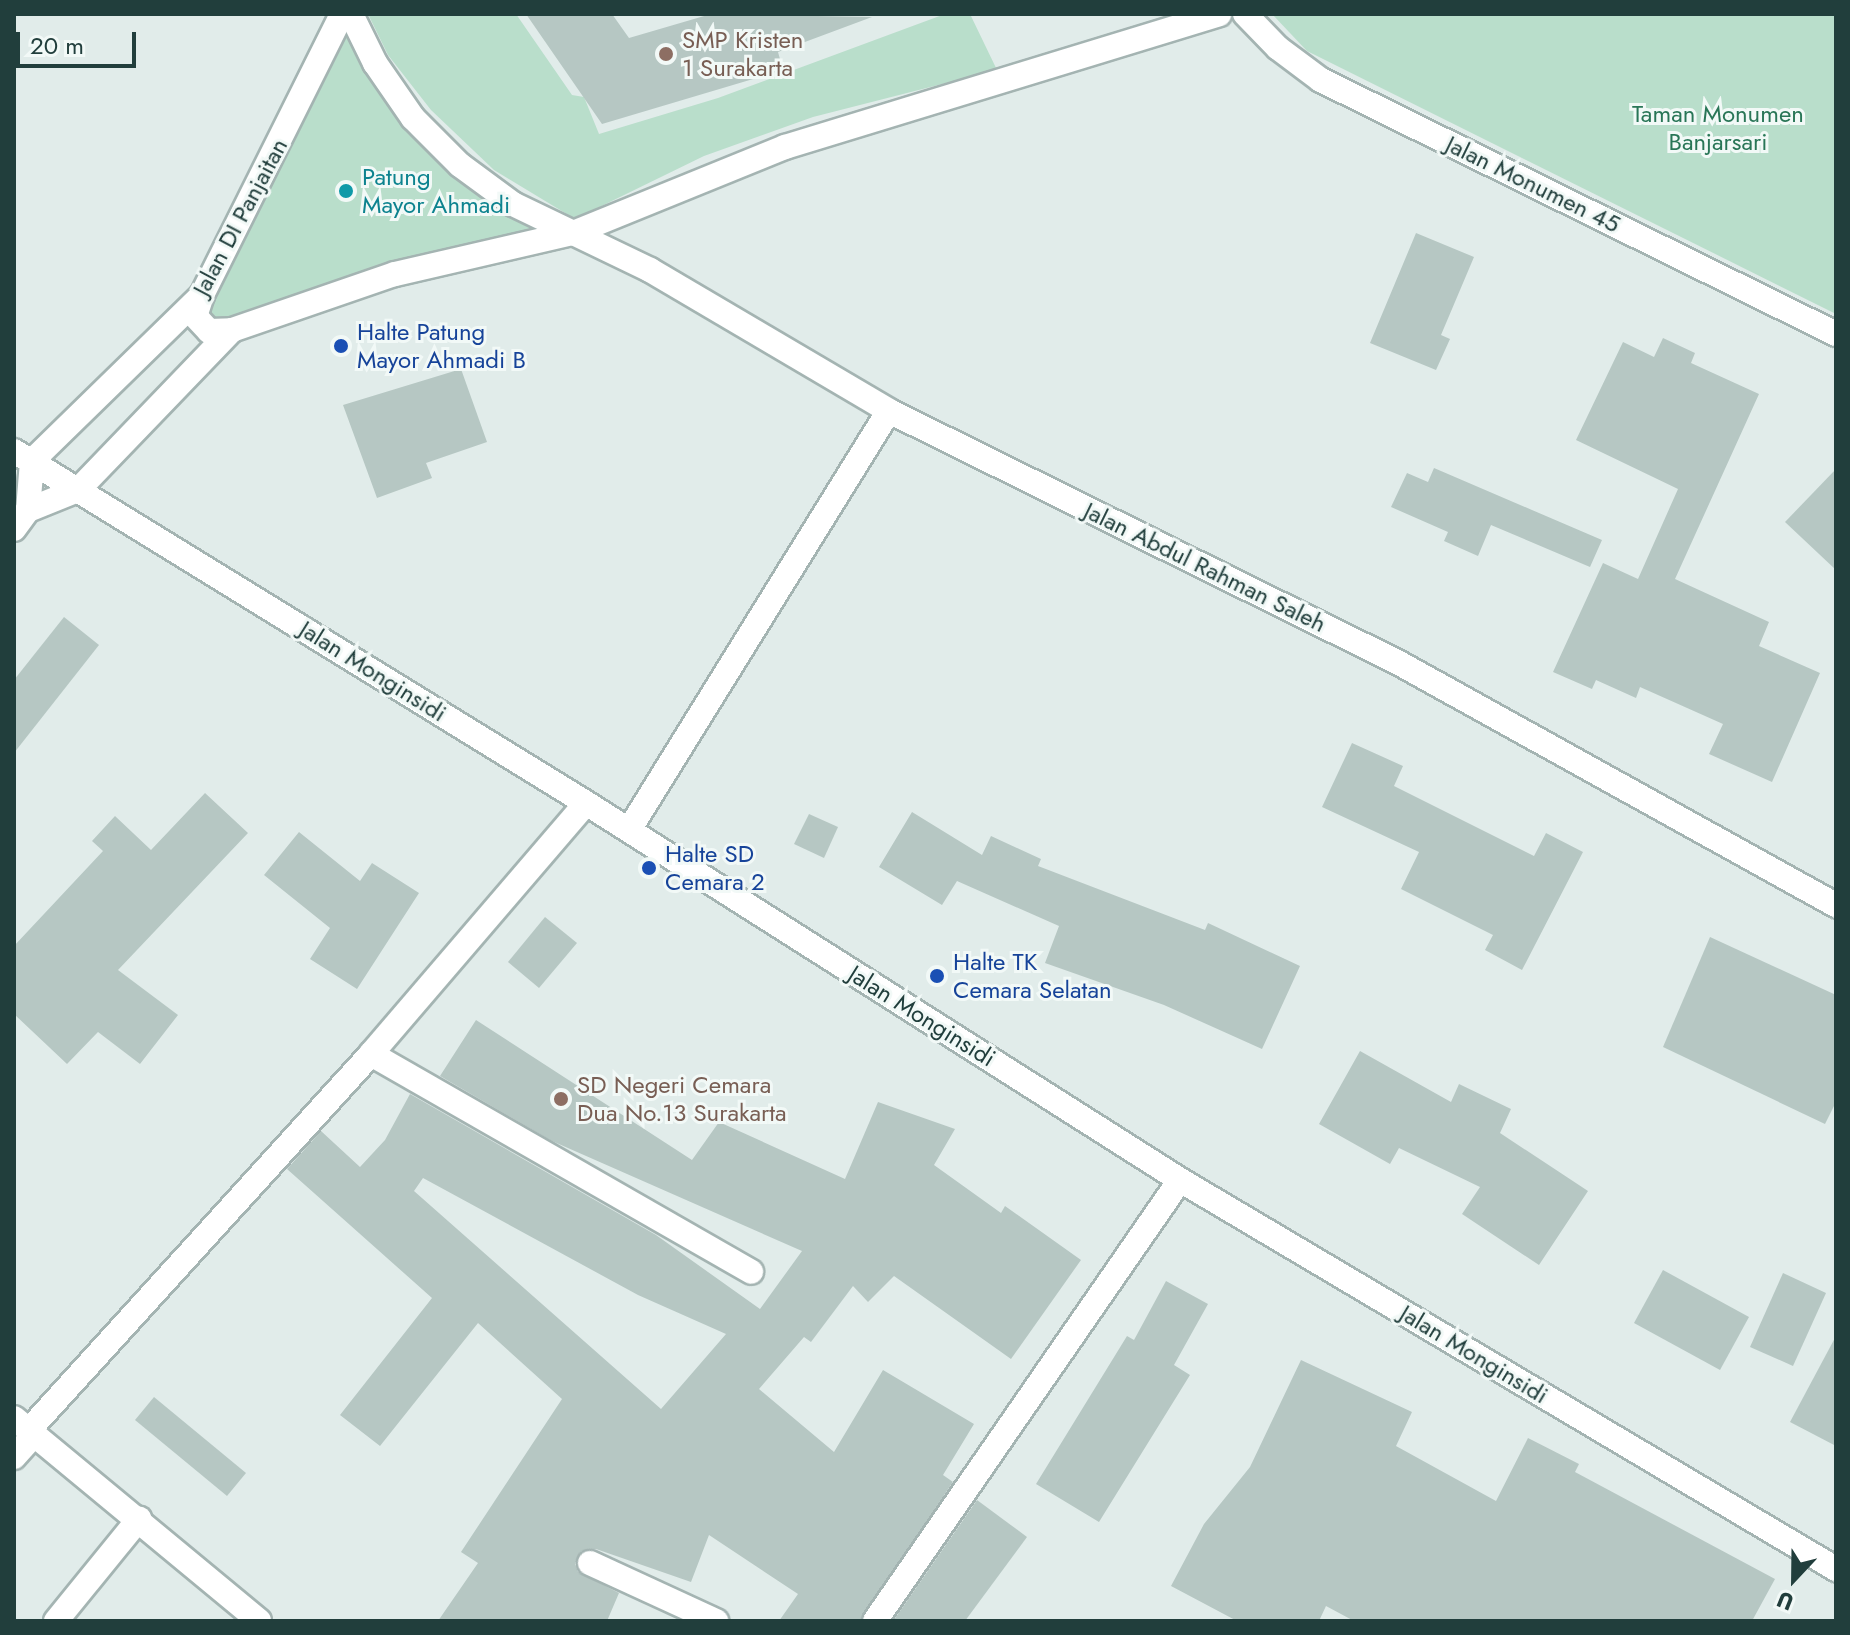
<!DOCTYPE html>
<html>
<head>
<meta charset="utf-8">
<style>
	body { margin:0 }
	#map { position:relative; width:1850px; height:1635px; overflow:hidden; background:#e1ecea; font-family:Jost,sans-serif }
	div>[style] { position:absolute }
	.green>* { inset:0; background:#b9decb }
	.building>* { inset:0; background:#b6c7c3 }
	.roads { filter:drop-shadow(2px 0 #a4b4b2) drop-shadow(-2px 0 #a4b4b2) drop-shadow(0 2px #a4b4b2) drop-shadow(0 -2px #a4b4b2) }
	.minor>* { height:24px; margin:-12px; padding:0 12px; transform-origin:12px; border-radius:12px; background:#fff }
	.secondary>* { height:24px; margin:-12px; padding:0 12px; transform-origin:12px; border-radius:12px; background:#fff }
	.dots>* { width:22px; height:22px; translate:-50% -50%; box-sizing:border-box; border:4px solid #f2f9f7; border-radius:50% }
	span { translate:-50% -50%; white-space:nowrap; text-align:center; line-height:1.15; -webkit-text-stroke:6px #f2f9f7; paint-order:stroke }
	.education-label { font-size:24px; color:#785e54 }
	.left { translate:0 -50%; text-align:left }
	.park-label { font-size:24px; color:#297657 }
	.culture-label { font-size:24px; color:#0d838f }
	.street-label { font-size:24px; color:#213e3c }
	.transit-label { font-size:24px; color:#164399 }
	.frame { position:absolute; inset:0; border:16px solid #213e3c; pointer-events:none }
	.north { position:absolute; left:1754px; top:1539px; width:80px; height:80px; -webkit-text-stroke:6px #f2f9f7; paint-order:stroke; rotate:202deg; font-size:22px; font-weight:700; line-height:32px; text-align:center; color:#213e3c }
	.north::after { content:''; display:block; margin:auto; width:28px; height:36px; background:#213e3c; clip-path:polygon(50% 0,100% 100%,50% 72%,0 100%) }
	.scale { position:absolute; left:16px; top:32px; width:120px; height:36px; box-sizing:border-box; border:4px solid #213e3c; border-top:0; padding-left:10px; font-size:24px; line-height:28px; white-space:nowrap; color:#213e3c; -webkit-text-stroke:6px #f2f9f7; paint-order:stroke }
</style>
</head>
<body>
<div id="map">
	<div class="green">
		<i style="clip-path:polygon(368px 14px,516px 14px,572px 95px,584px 97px,599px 134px,718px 98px,945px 14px,970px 14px,997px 70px,813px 117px,704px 156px,575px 219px,494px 170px,431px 110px,388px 55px)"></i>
		<i style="clip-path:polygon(1272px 14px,1836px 14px,1836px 314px,1307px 51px)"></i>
		<i style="clip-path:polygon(346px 23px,370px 74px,557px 232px,216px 322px,205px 312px)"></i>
	</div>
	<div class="building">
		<i style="clip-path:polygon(526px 14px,612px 14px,629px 38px,711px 14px,872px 17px,778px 52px,783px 70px,602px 124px)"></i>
		<i style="clip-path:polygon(1416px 233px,1474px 257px,1441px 335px,1450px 339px,1436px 370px,1370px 343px)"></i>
		<i style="clip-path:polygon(1663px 338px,1695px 353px,1691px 363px,1759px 394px,1675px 579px,1769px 622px,1759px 646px,1820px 673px,1772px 782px,1709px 754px,1723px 724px,1640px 687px,1636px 698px,1596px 680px,1592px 689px,1553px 672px,1603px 563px,1638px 579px,1678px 489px,1576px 440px,1623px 342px,1654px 357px)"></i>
		<i style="clip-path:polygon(461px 369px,487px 442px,426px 463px,432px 478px,377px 498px,343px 405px)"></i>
		<i style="clip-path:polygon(1434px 468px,1602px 540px,1590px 567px,1491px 525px,1478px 556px,1444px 541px,1448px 532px,1391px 507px,1407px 473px,1428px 482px)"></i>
		<i style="clip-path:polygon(1836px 469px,1836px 570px,1785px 522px)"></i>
		<i style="clip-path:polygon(64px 617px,99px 645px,14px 753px,14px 680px)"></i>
		<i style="clip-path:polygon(1352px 743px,1403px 766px,1394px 786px,1534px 856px,1546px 833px,1583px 852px,1522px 970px,1485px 950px,1493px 935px,1401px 889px,1419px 852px,1322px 807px)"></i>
		<i style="clip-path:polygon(205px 793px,248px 833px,118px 970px,178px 1015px,140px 1064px,98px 1032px,67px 1064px,14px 1014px,14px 946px,103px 851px,92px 841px,115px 816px,151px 850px)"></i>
		<i style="clip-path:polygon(912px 812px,982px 855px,991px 836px,1041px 859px,1038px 866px,1205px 930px,1208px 923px,1300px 966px,1262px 1049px,1164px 1005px,1045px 963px,1059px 926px,957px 881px,942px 905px,879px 867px)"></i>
		<i style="clip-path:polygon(809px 814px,838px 827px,824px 858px,794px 844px)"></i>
		<i style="clip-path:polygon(299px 832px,360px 881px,372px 863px,419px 893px,357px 989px,310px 959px,330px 928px,264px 875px)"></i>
		<i style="clip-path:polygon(545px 917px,577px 943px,539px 988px,508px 962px)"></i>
		<i style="clip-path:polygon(1710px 937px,1836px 995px,1836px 1102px,1825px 1124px,1663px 1047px)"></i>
		<i style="clip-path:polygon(evenodd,476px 1020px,692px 1160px,719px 1122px,845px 1179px,878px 1102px,955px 1129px,934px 1165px,1001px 1213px,1005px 1206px,1081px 1260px,1011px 1359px,894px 1276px,868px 1302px,853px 1286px,811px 1342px,804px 1337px,759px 1389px,834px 1452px,883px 1370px,974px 1424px,943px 1475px,953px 1482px,860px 1621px,779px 1621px,798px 1594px,709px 1535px,691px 1582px,596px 1549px,581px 1551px,575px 1564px,578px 1572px,619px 1593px,607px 1621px,438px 1621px,478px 1563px,461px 1552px,562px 1399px,478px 1323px,380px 1446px,340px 1415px,432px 1298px,287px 1169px,321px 1131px,360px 1167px,385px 1140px,410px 1094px,656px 1235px,760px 1309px,802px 1251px,552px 1141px,440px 1076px,476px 1020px,423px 1178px,638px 1295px,726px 1334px,661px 1409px,414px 1191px,423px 1178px)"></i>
		<i style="clip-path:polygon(1360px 1051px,1451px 1102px,1459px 1084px,1511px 1109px,1500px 1133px,1588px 1191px,1539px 1265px,1462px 1214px,1480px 1187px,1399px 1148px,1390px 1164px,1319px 1124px)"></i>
		<i style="clip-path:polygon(1663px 1270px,1749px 1317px,1720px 1370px,1634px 1323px)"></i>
		<i style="clip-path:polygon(1783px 1273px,1826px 1293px,1793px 1366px,1750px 1347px)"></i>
		<i style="clip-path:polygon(1166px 1281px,1208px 1304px,1174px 1365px,1190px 1375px,1099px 1522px,1036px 1484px,1127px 1336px,1134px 1340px)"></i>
		<i style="clip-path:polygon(1836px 1336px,1836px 1446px,1790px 1422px)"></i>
		<i style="clip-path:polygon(1301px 1360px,1412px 1412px,1396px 1446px,1496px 1501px,1528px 1438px,1579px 1464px,1575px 1472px,1775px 1579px,1752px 1621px,1354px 1621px,1326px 1606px,1319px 1621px,1237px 1621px,1171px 1586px,1204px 1524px,1250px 1467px)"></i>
		<i style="clip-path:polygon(154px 1397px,246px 1473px,227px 1496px,135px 1420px)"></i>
		<i style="clip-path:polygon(977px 1500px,1027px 1537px,965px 1621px,893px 1621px)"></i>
	</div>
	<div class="roads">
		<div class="minor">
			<i style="left:1245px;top:14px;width:47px;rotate:45.9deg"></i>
			<i style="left:1278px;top:48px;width:54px;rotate:36.7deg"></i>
			<i style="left:1321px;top:80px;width:574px;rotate:26.25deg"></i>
			<i style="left:573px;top:233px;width:229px;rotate:-22.1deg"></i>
			<i style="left:785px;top:147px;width:454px;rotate:-17deg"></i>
			<i style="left:28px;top:510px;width:49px;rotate:-85.3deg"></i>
			<i style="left:14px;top:529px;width:24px;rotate:-54deg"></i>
			<i style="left:28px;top:510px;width:54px;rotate:-21.8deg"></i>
			<i style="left:629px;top:830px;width:493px;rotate:-58.2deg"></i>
			<i style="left:371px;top:1054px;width:438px;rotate:29.8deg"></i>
			<i style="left:14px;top:1418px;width:318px;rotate:39.6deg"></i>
			<i style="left:29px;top:1430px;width:508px;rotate:-47.71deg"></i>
			<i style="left:371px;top:1054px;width:330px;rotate:-49.4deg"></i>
			<i style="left:14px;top:1457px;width:31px;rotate:-48deg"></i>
			<i style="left:590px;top:1563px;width:139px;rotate:24.7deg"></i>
			<i style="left:56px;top:1621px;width:132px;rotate:-50.9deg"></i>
			<i style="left:875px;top:1621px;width:536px;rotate:-55.33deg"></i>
		</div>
		<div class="secondary">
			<i style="left:351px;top:14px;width:55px;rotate:63.9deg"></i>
			<i style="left:375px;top:63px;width:67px;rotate:55.4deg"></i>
			<i style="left:413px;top:118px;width:66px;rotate:45deg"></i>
			<i style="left:460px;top:165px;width:66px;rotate:36.3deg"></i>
			<i style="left:513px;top:204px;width:152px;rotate:25.7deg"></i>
			<i style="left:650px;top:270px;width:277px;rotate:30.5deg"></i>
			<i style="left:889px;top:411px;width:569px;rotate:26.29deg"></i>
			<i style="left:1399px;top:663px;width:500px;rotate:29deg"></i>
			<i style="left:202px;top:295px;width:22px;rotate:108deg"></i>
			<i style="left:195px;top:316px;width:21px;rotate:47deg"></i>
			<i style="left:209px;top:331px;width:23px;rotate:-2deg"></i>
			<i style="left:14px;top:451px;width:672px;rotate:31.61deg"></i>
			<i style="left:586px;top:803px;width:704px;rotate:32.4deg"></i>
			<i style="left:1180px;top:1180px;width:763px;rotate:30.67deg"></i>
			<i style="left:32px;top:461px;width:238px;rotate:-44.3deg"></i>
			<i style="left:202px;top:295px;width:314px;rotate:-63.5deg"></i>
			<i style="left:78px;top:490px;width:222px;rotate:-46.1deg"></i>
			<i style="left:232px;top:330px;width:172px;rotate:-19deg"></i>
			<i style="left:395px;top:274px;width:183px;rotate:-13deg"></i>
		</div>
	</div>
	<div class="dots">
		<i style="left:666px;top:54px;background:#8d6e63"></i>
		<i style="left:346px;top:191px;background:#0f9aa8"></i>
		<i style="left:341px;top:346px;background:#1a4fb4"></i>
		<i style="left:649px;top:868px;background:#1a4fb4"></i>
		<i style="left:937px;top:976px;background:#1a4fb4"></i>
		<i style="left:561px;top:1099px;background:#8d6e63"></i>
	</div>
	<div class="education-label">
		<span class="left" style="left:682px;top:54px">SMP Kristen<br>1 Surakarta</span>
		<span class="left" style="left:577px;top:1099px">SD Negeri Cemara<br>Dua No.13 Surakarta</span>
	</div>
	<div class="park-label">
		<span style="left:1718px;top:128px">Taman Monumen<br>Banjarsari</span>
	</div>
	<div class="culture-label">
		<span class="left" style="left:362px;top:191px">Patung<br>Mayor Ahmadi</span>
	</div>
	<div class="street-label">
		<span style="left:1533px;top:184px;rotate:26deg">Jalan Monumen 45</span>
		<span style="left:240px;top:217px;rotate:-62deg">Jalan DI Panjaitan</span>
		<span style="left:1205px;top:567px;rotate:26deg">Jalan Abdul Rahman Saleh</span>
		<span style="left:373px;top:671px;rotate:32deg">Jalan Monginsidi</span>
		<span style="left:922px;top:1016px;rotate:32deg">Jalan Monginsidi</span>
		<span style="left:1474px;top:1354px;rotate:31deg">Jalan Monginsidi</span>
	</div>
	<div class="transit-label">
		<span class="left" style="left:357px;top:346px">Halte Patung<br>Mayor Ahmadi B</span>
		<span class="left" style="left:665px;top:868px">Halte SD<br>Cemara 2</span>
		<span class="left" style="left:953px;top:976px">Halte TK<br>Cemara Selatan</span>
	</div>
	<div class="frame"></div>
	<div class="north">U</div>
	<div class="scale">20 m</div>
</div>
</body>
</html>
